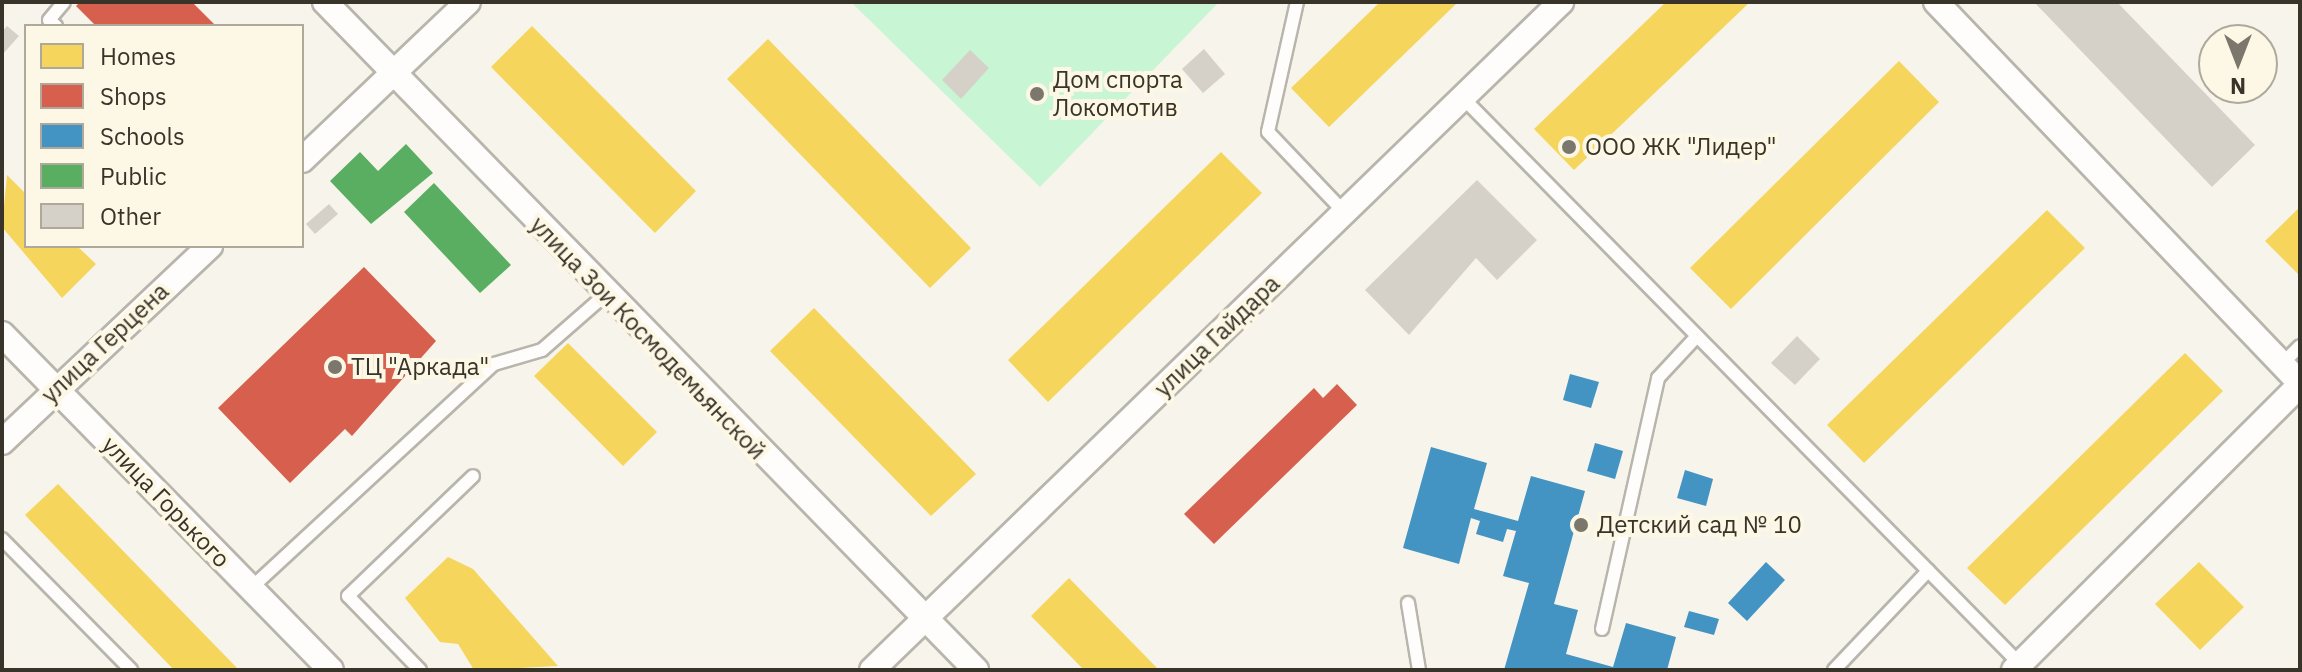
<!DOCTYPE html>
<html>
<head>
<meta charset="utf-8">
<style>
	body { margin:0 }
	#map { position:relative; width:2302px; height:672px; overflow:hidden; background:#f7f4eb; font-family:"IBM Plex Sans",sans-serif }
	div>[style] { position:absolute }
	.green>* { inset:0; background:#c8f5d4 }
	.homes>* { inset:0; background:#f6d55c }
	.shops>* { inset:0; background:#d6604d }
	.schools>* { inset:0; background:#4393c3 }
	.public>* { inset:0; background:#5aae61 }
	.building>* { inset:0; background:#d5d1c8 }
	.roads { filter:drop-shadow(2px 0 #b9b5ac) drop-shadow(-2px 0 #b9b5ac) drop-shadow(0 2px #b9b5ac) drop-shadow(0 -2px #b9b5ac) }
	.lane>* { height:12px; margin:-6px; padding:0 6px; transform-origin:6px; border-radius:6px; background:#fefdfc }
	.street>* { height:24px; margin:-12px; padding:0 12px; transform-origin:12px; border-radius:12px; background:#fefdfc }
	.dots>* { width:22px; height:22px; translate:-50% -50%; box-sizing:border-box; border:4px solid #fdf7e5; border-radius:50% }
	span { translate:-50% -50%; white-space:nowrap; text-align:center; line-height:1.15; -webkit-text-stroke:8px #fdf7e5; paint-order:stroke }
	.poi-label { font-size:24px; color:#383429 }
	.left { translate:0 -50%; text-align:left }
	.street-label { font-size:24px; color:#383429 }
	.frame { position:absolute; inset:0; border:4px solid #383429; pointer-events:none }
	.legend { position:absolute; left:24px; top:24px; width:280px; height:224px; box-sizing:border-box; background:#fdf7e5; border:2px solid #aea99a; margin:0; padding:10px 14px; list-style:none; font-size:24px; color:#383429 }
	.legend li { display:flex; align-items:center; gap:16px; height:40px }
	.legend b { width:40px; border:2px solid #aea99a }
	.north { position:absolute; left:2198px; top:24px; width:80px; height:80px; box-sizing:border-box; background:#fdf7e5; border:2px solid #aea99a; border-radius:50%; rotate:180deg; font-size:22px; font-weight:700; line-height:32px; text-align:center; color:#383429 }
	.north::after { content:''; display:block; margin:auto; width:28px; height:36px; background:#7b776d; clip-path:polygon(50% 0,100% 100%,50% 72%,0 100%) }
</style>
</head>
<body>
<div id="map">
	<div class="green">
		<i style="clip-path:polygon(851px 2px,1219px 2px,1040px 187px)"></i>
	</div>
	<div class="homes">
		<i style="clip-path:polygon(1380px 2px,1458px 2px,1329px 127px,1291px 88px)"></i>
		<i style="clip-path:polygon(1666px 2px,1750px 2px,1574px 170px,1534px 129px)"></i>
		<i style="clip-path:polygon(532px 26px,696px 191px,655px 233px,491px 67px)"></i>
		<i style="clip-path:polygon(768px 39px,971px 248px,930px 288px,727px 79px)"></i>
		<i style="clip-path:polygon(1899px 61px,1939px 102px,1731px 309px,1690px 268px)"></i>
		<i style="clip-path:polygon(1221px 152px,1262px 193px,1048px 402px,1008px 360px)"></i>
		<i style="clip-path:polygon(7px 175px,26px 194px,26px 246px,77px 246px,96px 264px,62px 298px,2px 227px)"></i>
		<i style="clip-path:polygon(2300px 207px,2300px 276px,2265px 241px)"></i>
		<i style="clip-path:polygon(2047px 210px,2085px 248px,1864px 463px,1827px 425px)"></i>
		<i style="clip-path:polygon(814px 308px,976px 474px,931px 516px,770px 351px)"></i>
		<i style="clip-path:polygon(568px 343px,657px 432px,623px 466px,534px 376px)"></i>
		<i style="clip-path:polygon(2185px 353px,2223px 391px,2005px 605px,1967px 568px)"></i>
		<i style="clip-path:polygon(58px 484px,239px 670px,174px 670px,25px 515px)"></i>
		<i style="clip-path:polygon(448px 557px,473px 569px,558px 666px,474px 670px,458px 644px,440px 642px,405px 598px)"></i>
		<i style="clip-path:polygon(2199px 562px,2244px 607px,2200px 650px,2155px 604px)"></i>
		<i style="clip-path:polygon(1069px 578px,1159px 670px,1084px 670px,1031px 616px)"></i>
	</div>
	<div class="shops">
		<i style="clip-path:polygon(80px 2px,192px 2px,216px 26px,96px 26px,76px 6px)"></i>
		<i style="clip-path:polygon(364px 267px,436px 341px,352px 436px,345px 429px,290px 483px,218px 408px)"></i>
		<i style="clip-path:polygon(1337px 384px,1357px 405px,1214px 544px,1184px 514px,1314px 388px,1323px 398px)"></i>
	</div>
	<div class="schools">
		<i style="clip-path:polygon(1570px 374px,1599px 382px,1591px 408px,1563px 400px)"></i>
		<i style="clip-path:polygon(1595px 443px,1623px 451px,1615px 479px,1587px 471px)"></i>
		<i style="clip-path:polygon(1431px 447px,1487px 463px,1474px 509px,1518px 521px,1531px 476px,1585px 491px,1554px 604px,1578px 610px,1566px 654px,1613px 667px,1626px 623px,1676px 637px,1667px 670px,1504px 670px,1529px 583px,1503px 576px,1516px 531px,1507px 529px,1503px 542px,1476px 534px,1480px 521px,1471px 518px,1459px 564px,1403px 548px)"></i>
		<i style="clip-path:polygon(1685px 470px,1713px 479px,1706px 506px,1677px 498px)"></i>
		<i style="clip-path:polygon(1766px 562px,1785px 580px,1747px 621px,1728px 603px)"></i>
		<i style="clip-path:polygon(1689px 611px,1719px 619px,1714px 635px,1684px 627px)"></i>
	</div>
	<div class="public">
		<i style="clip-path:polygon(406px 144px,433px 173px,371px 224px,330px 181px,360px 152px,378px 171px)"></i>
		<i style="clip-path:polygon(434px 183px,511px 265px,480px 293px,404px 212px)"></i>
	</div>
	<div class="building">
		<i style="clip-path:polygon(2034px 2px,2117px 2px,2255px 145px,2212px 187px)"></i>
		<i style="clip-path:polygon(7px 26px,19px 36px,2px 55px,2px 32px)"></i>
		<i style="clip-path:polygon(1204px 49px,1225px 74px,1203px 93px,1182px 69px)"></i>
		<i style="clip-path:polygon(970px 50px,989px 68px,961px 99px,942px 80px)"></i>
		<i style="clip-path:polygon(1477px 180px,1537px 240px,1497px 280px,1476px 258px,1409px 335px,1365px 290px)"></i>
		<i style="clip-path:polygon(329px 204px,338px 214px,315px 234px,306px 224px)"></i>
		<i style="clip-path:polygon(1797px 336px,1820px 359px,1795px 385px,1771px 363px)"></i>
	</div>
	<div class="roads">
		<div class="lane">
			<i style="left:1297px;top:2px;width:133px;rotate:102.6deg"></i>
			<i style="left:1268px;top:132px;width:112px;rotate:46.5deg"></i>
			<i style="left:56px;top:26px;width:9px;rotate:-139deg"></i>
			<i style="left:49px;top:20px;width:23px;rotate:-50deg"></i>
			<i style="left:1463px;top:98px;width:794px;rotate:45.46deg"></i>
			<i style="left:2282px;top:364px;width:25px;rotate:-45deg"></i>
			<i style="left:2px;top:539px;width:184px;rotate:45.4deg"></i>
			<i style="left:251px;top:588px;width:330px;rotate:-42.7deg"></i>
			<i style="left:494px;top:364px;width:50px;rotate:-16.3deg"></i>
			<i style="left:542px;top:350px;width:82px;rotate:-41.1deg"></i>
			<i style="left:1408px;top:603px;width:68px;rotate:80.7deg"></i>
			<i style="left:1602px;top:629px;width:257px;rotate:-77.4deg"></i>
			<i style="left:1658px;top:378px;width:57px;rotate:-47.1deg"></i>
			<i style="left:420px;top:670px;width:103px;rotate:-134.2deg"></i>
			<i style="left:348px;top:596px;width:173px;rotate:-43.8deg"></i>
			<i style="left:1834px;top:670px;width:137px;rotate:-46.5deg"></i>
		</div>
		<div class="street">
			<i style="left:325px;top:2px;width:933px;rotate:45.74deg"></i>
			<i style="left:1936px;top:2px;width:527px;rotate:46.31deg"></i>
			<i style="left:302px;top:160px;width:229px;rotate:-43.6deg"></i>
			<i style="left:2px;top:334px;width:470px;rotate:45.6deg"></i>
			<i style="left:2px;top:442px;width:286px;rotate:-43.3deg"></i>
			<i style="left:872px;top:670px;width:960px;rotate:-44.11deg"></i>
			<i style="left:2014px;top:670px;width:404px;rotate:-44.9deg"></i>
		</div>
	</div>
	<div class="dots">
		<i style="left:1037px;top:94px;background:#7b776d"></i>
		<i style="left:1569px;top:147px;background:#7b776d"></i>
		<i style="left:335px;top:367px;background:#7b776d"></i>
		<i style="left:1581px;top:525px;background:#7b776d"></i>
	</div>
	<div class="poi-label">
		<span class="left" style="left:1053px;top:94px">Дом спорта<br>Локомотив</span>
		<span class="left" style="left:1585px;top:147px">ООО ЖК "Лидер"</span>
		<span class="left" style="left:351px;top:367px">ТЦ "Аркада"</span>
		<span class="left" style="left:1597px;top:525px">Детский сад № 10</span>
	</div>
	<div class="street-label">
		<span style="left:1217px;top:336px;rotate:-44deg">улица Гайдара</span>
		<span style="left:648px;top:338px;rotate:46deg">улица Зои Космодемьянской</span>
		<span style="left:105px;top:343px;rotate:-43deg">улица Герцена</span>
		<span style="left:166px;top:502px;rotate:46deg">улица Горького</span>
	</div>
	<div class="frame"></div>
	<ul class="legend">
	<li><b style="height:22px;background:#f6d55c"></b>Homes</li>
	<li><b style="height:22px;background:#d6604d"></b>Shops</li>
	<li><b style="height:22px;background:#4393c3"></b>Schools</li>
	<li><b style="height:22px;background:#5aae61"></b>Public</li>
	<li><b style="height:22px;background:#d5d1c8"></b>Other</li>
	</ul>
	<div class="north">N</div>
</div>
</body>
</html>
